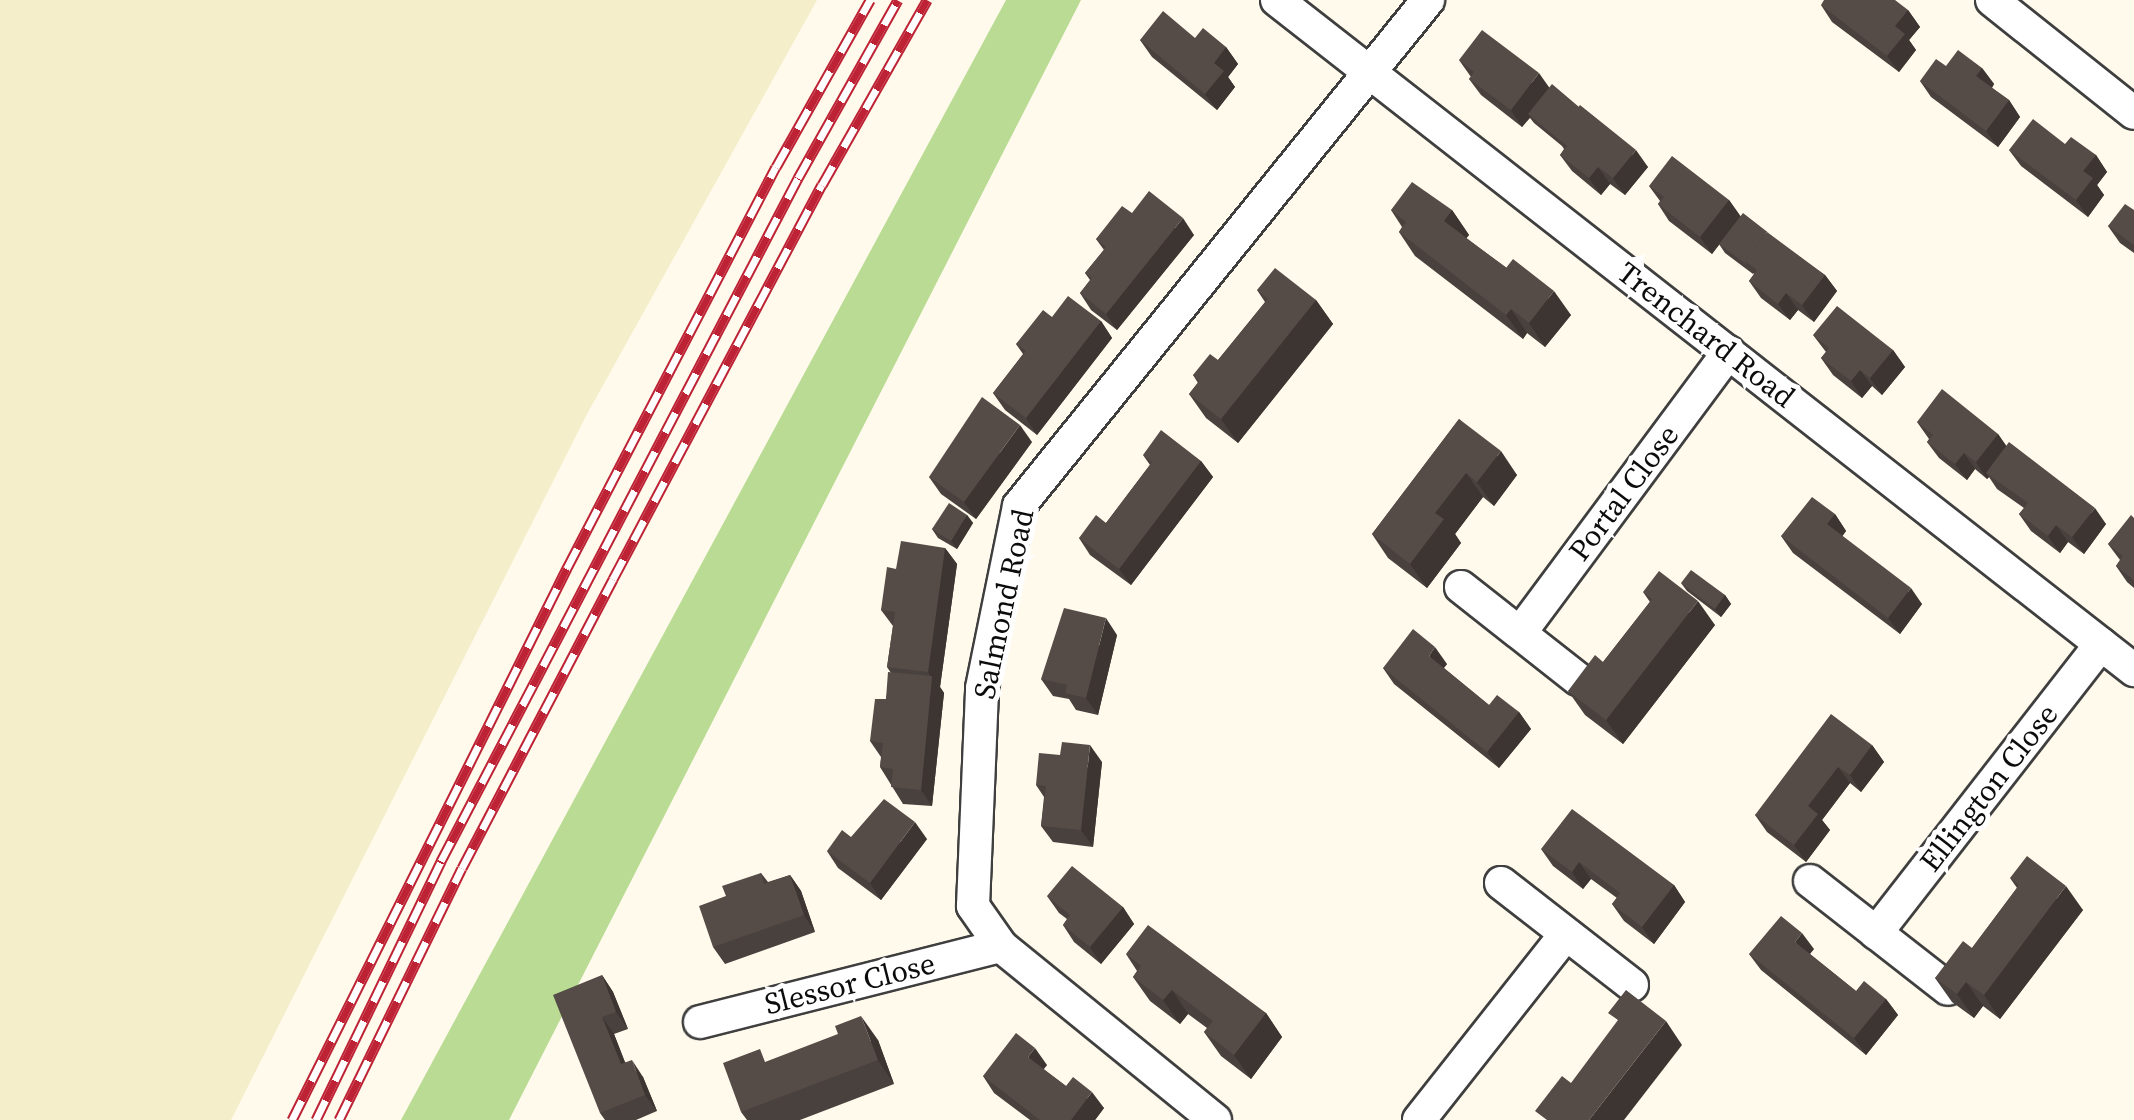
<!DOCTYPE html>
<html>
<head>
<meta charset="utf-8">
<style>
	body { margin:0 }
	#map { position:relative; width:2134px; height:1120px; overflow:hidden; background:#fffaeb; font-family:"Source Serif 4",serif }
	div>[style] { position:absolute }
	.farmland>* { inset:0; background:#f5eecb }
	.forest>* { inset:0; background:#b9db94 }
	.roads { filter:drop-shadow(2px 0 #3f3f3f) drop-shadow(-2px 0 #3f3f3f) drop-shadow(0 2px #3f3f3f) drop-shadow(0 -2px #3f3f3f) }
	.minor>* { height:32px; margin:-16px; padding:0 16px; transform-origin:16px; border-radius:16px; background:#fff }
	.rail>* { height:11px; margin-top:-5.5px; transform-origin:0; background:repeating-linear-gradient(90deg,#fff 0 22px,#be2235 0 44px); box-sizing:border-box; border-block:2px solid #be2235 }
	.wall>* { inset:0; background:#49413e }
	.shaded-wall>* { inset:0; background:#3c3532 }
	.building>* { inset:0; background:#554c48 }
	span { translate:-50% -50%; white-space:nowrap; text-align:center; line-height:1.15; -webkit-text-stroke:10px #fff; paint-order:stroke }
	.street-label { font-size:30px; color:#0c0c0c }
</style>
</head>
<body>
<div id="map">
	<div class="farmland">
		<i style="clip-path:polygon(0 0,817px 0,586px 416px,231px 1120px,0 1120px)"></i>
	</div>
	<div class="forest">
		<i style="clip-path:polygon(1006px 0,1081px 0,509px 1120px,401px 1120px)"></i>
	</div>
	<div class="roads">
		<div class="minor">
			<i style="left:1277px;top:0;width:1088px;rotate:38.02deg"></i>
			<i style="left:1992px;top:0;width:181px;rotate:38.5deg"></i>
			<i style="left:1461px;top:587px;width:149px;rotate:38.2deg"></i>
			<i style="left:1520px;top:633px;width:350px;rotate:-53.4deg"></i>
			<i style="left:1810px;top:881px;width:175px;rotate:38deg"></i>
			<i style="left:1501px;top:883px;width:166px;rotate:37.9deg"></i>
			<i style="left:1876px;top:933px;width:366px;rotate:-52.1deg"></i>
			<i style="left:700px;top:1022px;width:310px;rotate:-14.2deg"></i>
			<i style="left:1215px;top:1120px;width:276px;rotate:-140.9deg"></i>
			<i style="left:1001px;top:946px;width:49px;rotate:-125deg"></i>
			<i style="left:973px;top:906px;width:218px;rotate:-87.6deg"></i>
			<i style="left:982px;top:688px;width:186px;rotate:-78.5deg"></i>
			<i style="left:1019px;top:506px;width:651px;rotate:-51.05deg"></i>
			<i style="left:1419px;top:1120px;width:237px;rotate:-51.7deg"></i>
		</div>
	</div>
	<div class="rail">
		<i style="left:292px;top:1120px;width:617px;rotate:-63.52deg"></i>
		<i style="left:567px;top:568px;width:452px;rotate:-62.5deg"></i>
		<i style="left:776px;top:167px;width:192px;rotate:-60.6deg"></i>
		<i style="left:316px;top:1120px;width:288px;rotate:-64.2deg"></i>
		<i style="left:441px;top:861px;width:771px;rotate:-62.4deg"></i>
		<i style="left:798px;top:178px;width:204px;rotate:-60.7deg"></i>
		<i style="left:339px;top:1120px;width:280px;rotate:-64deg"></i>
		<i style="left:462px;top:868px;width:326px;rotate:-62.4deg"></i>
		<i style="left:613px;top:579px;width:446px;rotate:-62.1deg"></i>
		<i style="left:822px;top:185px;width:213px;rotate:-60.4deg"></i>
	</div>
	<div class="wall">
		<i style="clip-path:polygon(1821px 5px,1908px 10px,1920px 27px,1909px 40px,1916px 50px,1899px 72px,1832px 22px)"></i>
		<i style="clip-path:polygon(1195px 38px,1226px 47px,1238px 64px,1228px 77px,1235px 87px,1217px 110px,1152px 57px,1140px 40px)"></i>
		<i style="clip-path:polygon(1459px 60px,1549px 88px,1648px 167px,1625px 195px,1610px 184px,1601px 195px,1572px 171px,1560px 155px,1564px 149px,1562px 146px,1534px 123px,1530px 118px,1522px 127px,1481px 95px,1469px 79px,1471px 77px)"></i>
		<i style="clip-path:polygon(1982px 68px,1994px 84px,1992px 88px,2009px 100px,2020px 117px,1998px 147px,1931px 97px,1920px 81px)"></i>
		<i style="clip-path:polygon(2065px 144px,2096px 155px,2107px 172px,2097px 185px,2104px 195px,2088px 217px,2021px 166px,2009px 150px)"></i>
		<i style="clip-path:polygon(1649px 186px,1729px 200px,1741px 217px,1825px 275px,1837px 291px,1814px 322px,1798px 310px,1790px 320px,1761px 298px,1749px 281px,1754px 274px,1753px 273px,1753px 274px,1725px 253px,1719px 244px,1712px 254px,1669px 221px,1658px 204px,1660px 201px)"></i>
		<i style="clip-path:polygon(1391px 210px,1452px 210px,1469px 235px,1466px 238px,1571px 315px,1545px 347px,1527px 333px,1523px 339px,1415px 256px,1399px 232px,1402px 227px)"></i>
		<i style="clip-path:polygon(2134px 210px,2134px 253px,2120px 243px,2108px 226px)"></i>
		<i style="clip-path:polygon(1132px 213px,1194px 235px,1117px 330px,1091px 310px,1080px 293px,1090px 280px,1085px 273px,1104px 250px,1096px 239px)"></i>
		<i style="clip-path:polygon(1257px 290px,1316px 300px,1333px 324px,1238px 443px,1206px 418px,1189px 394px,1198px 383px,1193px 375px,1218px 360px,1265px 302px)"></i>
		<i style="clip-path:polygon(1052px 317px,1101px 321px,1112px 338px,1037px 435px,1005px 410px,993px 393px,1023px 354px,1016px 344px)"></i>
		<i style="clip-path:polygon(1813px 335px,1893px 350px,1905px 367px,1882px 395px,1872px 386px,1862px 398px,1833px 375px,1821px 358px,1826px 352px)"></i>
		<i style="clip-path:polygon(1459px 419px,1517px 475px,1494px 506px,1483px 497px,1455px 534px,1461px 543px,1427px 588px,1388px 558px,1372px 534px)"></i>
		<i style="clip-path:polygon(1917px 422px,1998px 434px,2006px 446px,2106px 524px,2084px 554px,2068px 542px,2060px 553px,2031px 531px,2019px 514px,2024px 508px,1997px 489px,1989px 477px,1987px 479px,1975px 469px,1967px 480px,1939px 458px,1927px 442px,1929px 439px)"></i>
		<i style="clip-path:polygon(1032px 442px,976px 519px,941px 494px,929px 477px)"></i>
		<i style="clip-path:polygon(1143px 455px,1201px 461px,1213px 477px,1131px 585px,1090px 555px,1079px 538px,1106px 523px,1150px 465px)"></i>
		<i style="clip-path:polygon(1835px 514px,1846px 531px,1842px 536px,1922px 604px,1900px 634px,1793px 553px,1781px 536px)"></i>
		<i style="clip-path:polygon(967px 515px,973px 523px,957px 549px,938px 538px,932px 529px)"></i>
		<i style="clip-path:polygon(2134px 518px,2134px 588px,2127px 582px,2116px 566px,2120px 560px,2108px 544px)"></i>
		<i style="clip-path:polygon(945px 548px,957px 564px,940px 687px,944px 693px,932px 806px,903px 804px,880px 767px,881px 757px,870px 741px,886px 699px,891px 673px,887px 667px,893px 626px,881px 610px,896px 569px)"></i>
		<i style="clip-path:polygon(1681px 583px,1725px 595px,1731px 604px,1721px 617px,1687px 591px)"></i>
		<i style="clip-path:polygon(1643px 592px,1715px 625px,1623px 744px,1585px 715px,1568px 691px,1603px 662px,1650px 602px)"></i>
		<i style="clip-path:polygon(1117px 635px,1098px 715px,1076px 710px,1069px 699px,1053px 696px,1041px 679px)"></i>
		<i style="clip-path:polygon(1447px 664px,1444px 668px,1489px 705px,1519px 712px,1531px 729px,1499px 768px,1394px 684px,1383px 668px)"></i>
		<i style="clip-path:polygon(1872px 745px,1884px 762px,1861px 792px,1850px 783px,1822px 820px,1830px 830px,1806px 862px,1767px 832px,1755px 815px)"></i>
		<i style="clip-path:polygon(1102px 762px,1093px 847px,1053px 842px,1041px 826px,1044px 797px,1036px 785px)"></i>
		<i style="clip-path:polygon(927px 839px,881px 900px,838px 868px,827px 851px)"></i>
		<i style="clip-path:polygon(1541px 849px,1674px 885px,1685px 902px,1654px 944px,1624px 921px,1612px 904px,1617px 898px,1591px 879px,1583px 889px,1553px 866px)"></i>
		<i style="clip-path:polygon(761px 873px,768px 882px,790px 875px,801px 891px,815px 932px,725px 964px,713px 947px,726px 896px)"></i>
		<i style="clip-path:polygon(2010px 878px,2083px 910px,2000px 1019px,1983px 1006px,1974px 1018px,1952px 1002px,1935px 978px,1972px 948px,2017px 888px)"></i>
		<i style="clip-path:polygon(1047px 896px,1123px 907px,1134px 924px,1101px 964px,1074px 942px,1063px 925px,1067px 919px,1059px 913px)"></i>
		<i style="clip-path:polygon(1814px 949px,1810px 954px,1856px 991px,1886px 999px,1898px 1015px,1866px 1055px,1761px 970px,1749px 954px)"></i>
		<i style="clip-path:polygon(1126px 954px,1266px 1013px,1282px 1037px,1251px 1079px,1221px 1056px,1204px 1032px,1207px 1028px,1188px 1014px,1180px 1024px,1150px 1001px,1133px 977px,1137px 971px)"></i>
		<i style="clip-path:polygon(602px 975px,613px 992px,628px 1029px,614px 1034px,625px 1062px,643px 1077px,657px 1111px,636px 1120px,605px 1120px,600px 1113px)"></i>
		<i style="clip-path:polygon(878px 1040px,894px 1084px,800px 1120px,747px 1120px,741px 1112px,769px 1061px)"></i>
		<i style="clip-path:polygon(1047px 1065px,1043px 1069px,1066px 1086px,1104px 1108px,1095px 1120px,1030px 1120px,994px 1093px,983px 1076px)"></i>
	</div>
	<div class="shaded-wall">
		<i style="clip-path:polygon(1908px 10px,1920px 27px,1909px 40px,1916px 50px,1899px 72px,1887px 56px,1895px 26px)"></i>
		<i style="clip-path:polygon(1226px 47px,1238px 64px,1228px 77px,1235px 87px,1217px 110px,1205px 94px,1214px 63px)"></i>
		<i style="clip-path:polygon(1982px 68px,1994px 84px,1988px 93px,1976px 76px)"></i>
		<i style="clip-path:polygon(1539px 73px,1551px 90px,1522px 127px,1511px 110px)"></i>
		<i style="clip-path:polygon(2009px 100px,2020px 117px,1998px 147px,1986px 131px)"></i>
		<i style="clip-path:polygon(1636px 150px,1648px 167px,1625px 195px,1613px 178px)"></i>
		<i style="clip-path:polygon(2096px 155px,2107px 172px,2097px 185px,2104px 195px,2088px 217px,2076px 200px,2083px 171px)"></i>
		<i style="clip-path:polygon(1598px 167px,1610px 184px,1601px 195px,1589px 178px)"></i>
		<i style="clip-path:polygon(1729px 200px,1741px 217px,1712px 254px,1700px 237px)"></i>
		<i style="clip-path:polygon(1452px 210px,1469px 235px,1461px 245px,1444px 221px)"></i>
		<i style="clip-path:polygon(1183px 218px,1194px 235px,1117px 330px,1106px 314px)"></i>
		<i style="clip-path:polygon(1825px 275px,1837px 291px,1814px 322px,1802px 305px)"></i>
		<i style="clip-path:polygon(1554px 291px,1571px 315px,1545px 347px,1529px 323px)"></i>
		<i style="clip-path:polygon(1786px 293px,1798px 310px,1790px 320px,1778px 304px)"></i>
		<i style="clip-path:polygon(1316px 300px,1333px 324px,1238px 443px,1221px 419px)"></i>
		<i style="clip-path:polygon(1511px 309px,1527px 333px,1523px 339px,1506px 315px)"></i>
		<i style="clip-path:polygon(1101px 321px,1112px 338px,1037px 435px,1026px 418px)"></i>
		<i style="clip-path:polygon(1893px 350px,1905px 367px,1882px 395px,1870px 378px)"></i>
		<i style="clip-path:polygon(1860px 370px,1872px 386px,1862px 398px,1851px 381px)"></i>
		<i style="clip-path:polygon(1020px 425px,1032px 442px,976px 519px,964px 502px)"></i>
		<i style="clip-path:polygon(1998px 434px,2010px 451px,1986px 473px,1989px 477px,1987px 479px,1976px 462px)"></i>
		<i style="clip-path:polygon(1501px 451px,1517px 475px,1494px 506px,1477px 482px)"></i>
		<i style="clip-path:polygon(1964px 453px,1975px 469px,1967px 480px,1955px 464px)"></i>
		<i style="clip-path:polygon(1201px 461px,1213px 477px,1131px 585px,1119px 569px)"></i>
		<i style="clip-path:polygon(1466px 473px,1483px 497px,1455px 534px,1461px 543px,1427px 588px,1410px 564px,1435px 513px)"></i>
		<i style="clip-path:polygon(2095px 508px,2106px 524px,2084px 554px,2072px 537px)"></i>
		<i style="clip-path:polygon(1835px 514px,1846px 531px,1839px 541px,1827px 524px)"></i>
		<i style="clip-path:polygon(967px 515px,973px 523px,957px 549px,951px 541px)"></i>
		<i style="clip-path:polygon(2056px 525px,2068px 542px,2060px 553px,2048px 536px)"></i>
		<i style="clip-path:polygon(945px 548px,957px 564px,940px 687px,944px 693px,932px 806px,921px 790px,932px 679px,928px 672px)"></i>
		<i style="clip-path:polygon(1911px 588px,1922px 604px,1900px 634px,1888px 618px)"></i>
		<i style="clip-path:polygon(1725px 595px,1731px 604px,1721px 617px,1715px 609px)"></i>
		<i style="clip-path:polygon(1698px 601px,1715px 625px,1623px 744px,1606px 720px)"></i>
		<i style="clip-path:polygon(1106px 618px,1117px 635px,1098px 715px,1086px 698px)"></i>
		<i style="clip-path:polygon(1435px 647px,1447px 664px,1440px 672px,1429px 656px)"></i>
		<i style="clip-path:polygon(1519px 712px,1531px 729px,1499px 768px,1487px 752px)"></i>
		<i style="clip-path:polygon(1090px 745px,1102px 762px,1093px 847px,1081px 830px)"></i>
		<i style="clip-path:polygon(1872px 745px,1884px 762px,1861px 792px,1850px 775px)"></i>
		<i style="clip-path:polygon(1838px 767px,1850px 783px,1822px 820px,1830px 830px,1806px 862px,1794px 845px,1808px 806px)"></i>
		<i style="clip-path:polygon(915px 822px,927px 839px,881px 900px,870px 883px)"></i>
		<i style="clip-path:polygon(1579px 862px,1591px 879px,1583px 889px,1572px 872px)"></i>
		<i style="clip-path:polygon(790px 875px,801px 891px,815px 932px,804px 915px)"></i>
		<i style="clip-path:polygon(1674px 885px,1685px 902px,1654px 944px,1642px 927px)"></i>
		<i style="clip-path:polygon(2066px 886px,2083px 910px,2000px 1019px,1984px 995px)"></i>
		<i style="clip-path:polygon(1123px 907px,1134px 924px,1101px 964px,1090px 947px)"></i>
		<i style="clip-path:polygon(1802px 933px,1814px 949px,1806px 958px,1795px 942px)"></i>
		<i style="clip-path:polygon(602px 975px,613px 992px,628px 1029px,616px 1012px)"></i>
		<i style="clip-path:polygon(1966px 982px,1983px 1006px,1974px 1018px,1957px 994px)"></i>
		<i style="clip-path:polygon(1172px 990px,1188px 1014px,1180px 1024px,1163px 1000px)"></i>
		<i style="clip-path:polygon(1886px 999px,1898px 1015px,1866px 1055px,1854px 1038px)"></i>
		<i style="clip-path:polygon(1266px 1013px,1282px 1037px,1251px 1079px,1234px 1055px)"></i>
		<i style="clip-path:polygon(861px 1016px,878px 1040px,894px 1084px,878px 1060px)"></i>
		<i style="clip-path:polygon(602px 1017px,614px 1034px,632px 1081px,621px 1064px)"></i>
		<i style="clip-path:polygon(1666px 1021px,1682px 1045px,1624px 1120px,1589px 1120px)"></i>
		<i style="clip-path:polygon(1035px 1048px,1047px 1065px,1040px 1074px,1028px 1057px)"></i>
		<i style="clip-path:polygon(632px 1060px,643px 1077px,657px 1111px,645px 1095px)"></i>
		<i style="clip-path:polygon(1092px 1092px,1104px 1108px,1095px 1120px,1071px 1120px)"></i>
	</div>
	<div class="building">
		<i style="clip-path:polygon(1824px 0,1895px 0,1908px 10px,1895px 26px,1905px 34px,1887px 56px,1821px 5px)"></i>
		<i style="clip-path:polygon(1163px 11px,1195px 38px,1203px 28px,1226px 47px,1214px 63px,1224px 71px,1205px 94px,1140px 40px)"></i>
		<i style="clip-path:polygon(1482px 30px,1539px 73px,1511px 110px,1469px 79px,1474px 72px,1459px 60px)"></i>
		<i style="clip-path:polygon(1958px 50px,1982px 68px,1976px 76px,2009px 100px,1986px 131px,1920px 81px,1936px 59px,1946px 66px)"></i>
		<i style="clip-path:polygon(1552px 84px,1579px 107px,1555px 136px,1557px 138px,1528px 114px)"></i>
		<i style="clip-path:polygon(1580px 105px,1636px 150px,1613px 178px,1598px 167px,1589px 178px,1560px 155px,1567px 146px,1555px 136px)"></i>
		<i style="clip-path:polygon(2033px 119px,2065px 144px,2071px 137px,2096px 155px,2083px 171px,2093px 178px,2076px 200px,2009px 150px)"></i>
		<i style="clip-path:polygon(1672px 156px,1729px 200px,1700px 237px,1658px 204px,1664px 197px,1649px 186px)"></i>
		<i style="clip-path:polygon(1412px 182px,1452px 210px,1444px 221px,1506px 268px,1513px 259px,1554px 291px,1529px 323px,1511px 309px,1506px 315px,1399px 232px,1406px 222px,1391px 210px)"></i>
		<i style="clip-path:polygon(1149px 191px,1183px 218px,1106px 314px,1080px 293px,1092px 278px,1085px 273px,1106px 247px,1096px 239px,1122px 206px,1132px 213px)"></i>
		<i style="clip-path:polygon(2125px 204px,2134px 210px,2134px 245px,2108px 226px)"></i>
		<i style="clip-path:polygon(1743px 213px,1770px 234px,1767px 232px,1745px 261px,1747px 265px,1719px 244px)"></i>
		<i style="clip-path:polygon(1767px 232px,1825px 275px,1802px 305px,1786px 293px,1778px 304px,1749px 281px,1757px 270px,1745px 261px)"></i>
		<i style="clip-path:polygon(1275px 268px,1316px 300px,1221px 419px,1189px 394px,1199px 381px,1193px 375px,1210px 354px,1218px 360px,1268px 299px,1257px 290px)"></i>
		<i style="clip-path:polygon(1068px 296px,1101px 321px,1026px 418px,993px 393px,1026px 351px,1016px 344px,1043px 310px,1052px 317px)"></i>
		<i style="clip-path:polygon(1837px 306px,1893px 350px,1870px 378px,1860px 370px,1851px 381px,1821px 358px,1829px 348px,1813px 335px)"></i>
		<i style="clip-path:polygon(1942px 389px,1998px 434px,1976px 462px,1964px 453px,1955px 464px,1927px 442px,1933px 435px,1917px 422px)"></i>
		<i style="clip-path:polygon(982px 397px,1020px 425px,964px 502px,929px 477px)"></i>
		<i style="clip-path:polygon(1459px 419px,1501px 451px,1477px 482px,1466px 473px,1435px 513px,1444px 519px,1410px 564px,1372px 534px)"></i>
		<i style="clip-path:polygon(1161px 430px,1201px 461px,1119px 569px,1079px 538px,1096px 515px,1106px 523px,1152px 462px,1143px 455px)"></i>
		<i style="clip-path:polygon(2009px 442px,2095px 508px,2072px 537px,2056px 525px,2048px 536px,2019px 514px,2028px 503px,1986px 473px)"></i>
		<i style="clip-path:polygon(1812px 497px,1835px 514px,1827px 524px,1911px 588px,1888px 618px,1781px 536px)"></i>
		<i style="clip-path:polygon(949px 503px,967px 515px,951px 541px,932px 529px)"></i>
		<i style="clip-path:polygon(2131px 515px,2134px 518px,2134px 580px,2116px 566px,2123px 556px,2108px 544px)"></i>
		<i style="clip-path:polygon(901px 541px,945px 548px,928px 672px,887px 667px,895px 612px,881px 610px,887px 567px,896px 569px)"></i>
		<i style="clip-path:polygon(1691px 570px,1725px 595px,1715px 609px,1681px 583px)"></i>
		<i style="clip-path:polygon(1659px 571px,1698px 601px,1606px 720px,1568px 691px,1595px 655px,1603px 662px,1652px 599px,1643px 592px)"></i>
		<i style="clip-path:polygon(1064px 608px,1106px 618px,1086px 698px,1065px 693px,1067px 685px,1041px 679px)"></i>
		<i style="clip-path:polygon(1413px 629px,1435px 647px,1429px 656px,1489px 705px,1497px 695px,1519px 712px,1487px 752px,1383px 668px)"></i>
		<i style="clip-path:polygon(888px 672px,932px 676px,921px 790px,891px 787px,893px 769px,880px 767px,883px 743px,870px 741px,875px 699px,886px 699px)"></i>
		<i style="clip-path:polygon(1831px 714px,1872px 745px,1850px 775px,1838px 767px,1808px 806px,1818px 814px,1794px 845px,1755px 815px)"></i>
		<i style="clip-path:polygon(1062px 742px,1090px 745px,1081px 830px,1041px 826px,1046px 786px,1036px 785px,1039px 753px,1060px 755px)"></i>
		<i style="clip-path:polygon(884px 799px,915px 822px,870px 883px,827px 851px,842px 830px,851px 837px)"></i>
		<i style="clip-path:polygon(1572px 809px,1674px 885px,1642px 927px,1612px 904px,1620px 893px,1579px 862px,1572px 872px,1541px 849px)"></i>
		<i style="clip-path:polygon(2027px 856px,2066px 886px,1984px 995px,1966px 982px,1957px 994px,1935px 978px,1963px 941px,1972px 948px,2019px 885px,2010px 878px)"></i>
		<i style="clip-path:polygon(1072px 866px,1123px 907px,1090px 947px,1063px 925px,1070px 915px,1047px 896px)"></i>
		<i style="clip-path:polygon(761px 873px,764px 884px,790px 875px,804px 915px,713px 947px,699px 906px,726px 896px,722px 886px)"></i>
		<i style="clip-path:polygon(1781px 916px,1802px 933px,1795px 942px,1856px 991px,1864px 981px,1886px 999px,1854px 1038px,1749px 954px)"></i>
		<i style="clip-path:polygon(1148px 925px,1266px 1013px,1234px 1055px,1204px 1032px,1213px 1021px,1172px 990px,1163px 1000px,1133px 977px,1141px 966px,1126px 954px)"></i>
		<i style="clip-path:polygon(602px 975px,616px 1012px,602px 1017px,621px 1064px,632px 1060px,645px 1095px,600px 1113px,553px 995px)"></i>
		<i style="clip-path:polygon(1626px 990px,1666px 1021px,1589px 1120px,1547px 1120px,1535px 1111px,1562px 1076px,1571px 1083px,1618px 1020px,1608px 1013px)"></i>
		<i style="clip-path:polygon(861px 1016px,878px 1060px,741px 1112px,723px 1063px,760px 1049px,765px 1062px,838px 1034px,835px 1026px)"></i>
		<i style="clip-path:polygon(1016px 1033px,1035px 1048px,1028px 1057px,1066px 1086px,1073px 1077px,1092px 1092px,1071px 1120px,1040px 1120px,983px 1076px)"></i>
	</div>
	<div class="street-label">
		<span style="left:1706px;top:335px;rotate:38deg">Trenchard Road</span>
		<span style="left:1624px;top:493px;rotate:-53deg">Portal Close</span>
		<span style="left:1004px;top:604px;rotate:-78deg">Salmond Road</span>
		<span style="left:1989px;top:788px;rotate:-52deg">Ellington Close</span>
		<span style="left:850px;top:984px;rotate:-14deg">Slessor Close</span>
	</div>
</div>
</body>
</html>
